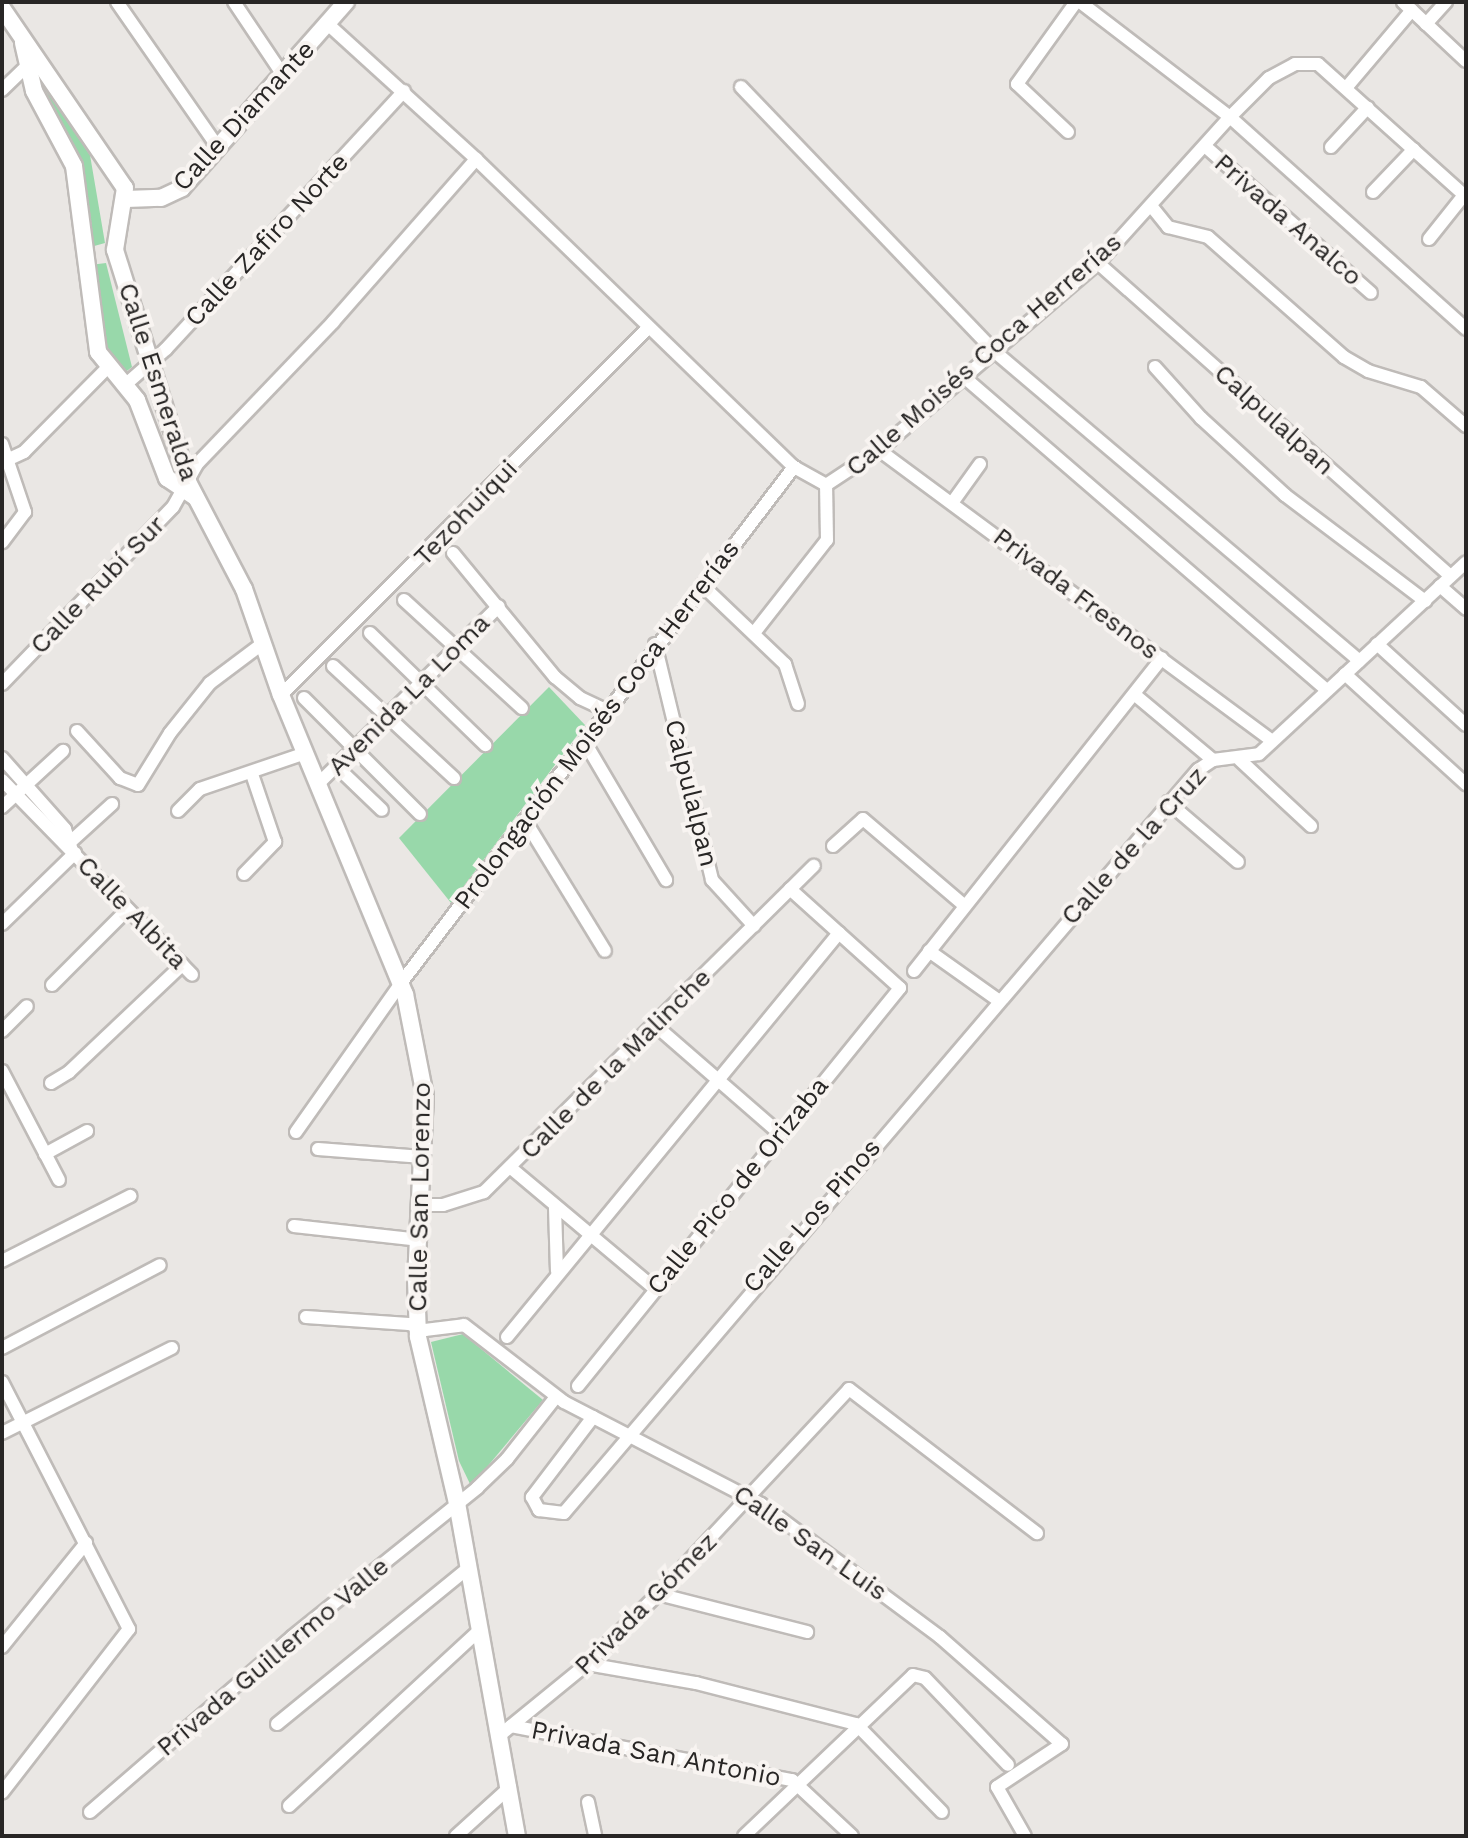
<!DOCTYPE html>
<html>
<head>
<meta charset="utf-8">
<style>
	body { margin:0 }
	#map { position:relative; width:1468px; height:1838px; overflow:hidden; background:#eae7e4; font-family:"Work Sans",sans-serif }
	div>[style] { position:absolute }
	.green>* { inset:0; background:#98d8aa }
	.roads { filter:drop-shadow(2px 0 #bfbbb8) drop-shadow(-2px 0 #bfbbb8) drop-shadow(0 2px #bfbbb8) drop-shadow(0 -2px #bfbbb8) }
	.minor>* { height:12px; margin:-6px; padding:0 6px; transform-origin:6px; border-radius:6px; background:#fff }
	.tertiary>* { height:16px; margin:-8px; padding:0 8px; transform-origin:8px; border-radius:8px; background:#fff }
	span { translate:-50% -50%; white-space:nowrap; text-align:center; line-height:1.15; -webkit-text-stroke:8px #f8f4f1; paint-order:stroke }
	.street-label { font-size:26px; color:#282625 }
	.frame { position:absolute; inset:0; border:4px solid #282625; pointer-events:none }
</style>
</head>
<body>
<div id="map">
	<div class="green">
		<i style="clip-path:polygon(45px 87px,90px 155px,105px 243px,87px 248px,69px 155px)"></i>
		<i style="clip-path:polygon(106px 263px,132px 367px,119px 377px,107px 365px,90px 265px)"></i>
		<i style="clip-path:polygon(549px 687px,585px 725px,451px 903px,399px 838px)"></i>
		<i style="clip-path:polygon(463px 1334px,543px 1400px,471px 1486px,459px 1461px,431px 1342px)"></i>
	</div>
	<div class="roads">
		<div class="minor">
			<i style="left:117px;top:2px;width:175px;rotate:55.2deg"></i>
			<i style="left:234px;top:2px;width:88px;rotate:56.1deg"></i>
			<i style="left:1080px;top:2px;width:189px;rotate:37.5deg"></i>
			<i style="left:1230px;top:117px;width:317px;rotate:41.9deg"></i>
			<i style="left:1403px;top:2px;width:86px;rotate:43.1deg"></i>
			<i style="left:1426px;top:24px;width:30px;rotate:-48deg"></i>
			<i style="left:330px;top:26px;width:197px;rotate:42.3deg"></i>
			<i style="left:476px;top:159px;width:443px;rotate:44.1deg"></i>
			<i style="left:794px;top:467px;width:37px;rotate:29deg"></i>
			<i style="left:826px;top:485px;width:64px;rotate:-33.4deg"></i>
			<i style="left:879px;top:450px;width:288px;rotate:-40.5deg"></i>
			<i style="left:1098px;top:263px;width:197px;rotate:-47.9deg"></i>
			<i style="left:1230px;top:117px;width:55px;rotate:-45deg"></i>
			<i style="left:1269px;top:78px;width:30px;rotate:-28deg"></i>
			<i style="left:1295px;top:64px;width:23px"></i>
			<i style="left:1318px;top:64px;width:199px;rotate:41.9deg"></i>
			<i style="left:741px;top:87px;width:366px;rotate:46.2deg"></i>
			<i style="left:994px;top:351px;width:479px;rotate:40.3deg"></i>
			<i style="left:1346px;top:88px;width:102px;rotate:-49.8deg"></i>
			<i style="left:2px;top:90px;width:40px;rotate:-44deg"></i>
			<i style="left:1068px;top:132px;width:70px;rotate:-136.7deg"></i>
			<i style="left:1017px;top:84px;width:101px;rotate:-54.3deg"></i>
			<i style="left:1206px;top:147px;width:220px;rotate:41.5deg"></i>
			<i style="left:1331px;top:147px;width:54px;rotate:-47.2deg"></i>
			<i style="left:1373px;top:192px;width:59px;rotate:-46.4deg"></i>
			<i style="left:1152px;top:207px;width:26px;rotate:51deg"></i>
			<i style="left:1168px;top:227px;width:41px;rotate:14deg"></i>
			<i style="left:1208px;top:237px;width:181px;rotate:41.4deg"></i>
			<i style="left:1344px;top:357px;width:28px;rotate:30deg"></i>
			<i style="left:1368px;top:371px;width:55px;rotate:16.8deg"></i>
			<i style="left:1421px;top:387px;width:60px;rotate:40.9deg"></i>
			<i style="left:1429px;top:239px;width:56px;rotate:-51.5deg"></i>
			<i style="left:1098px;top:263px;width:471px;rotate:41.6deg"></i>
			<i style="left:1155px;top:367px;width:69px;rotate:48deg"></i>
			<i style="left:1201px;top:418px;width:114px;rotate:42.5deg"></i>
			<i style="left:1285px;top:495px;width:176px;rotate:37.1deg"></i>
			<i style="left:964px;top:377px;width:479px;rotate:40.8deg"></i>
			<i style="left:125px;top:385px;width:55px;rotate:-41.3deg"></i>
			<i style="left:166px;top:349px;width:351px;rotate:-47.3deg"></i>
			<i style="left:2px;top:444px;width:72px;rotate:71.3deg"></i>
			<i style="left:25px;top:512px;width:38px;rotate:127deg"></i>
			<i style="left:879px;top:450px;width:488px;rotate:36.5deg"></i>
			<i style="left:7px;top:460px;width:19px;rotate:-25deg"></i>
			<i style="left:24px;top:452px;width:118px;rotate:-45.3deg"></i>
			<i style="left:952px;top:503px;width:48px;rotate:-54.3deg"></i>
			<i style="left:453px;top:553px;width:161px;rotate:50.6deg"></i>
			<i style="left:555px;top:677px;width:33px;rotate:40deg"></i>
			<i style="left:580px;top:698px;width:31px;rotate:25deg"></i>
			<i style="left:702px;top:585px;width:115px;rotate:43.6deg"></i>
			<i style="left:785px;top:664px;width:42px;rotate:72deg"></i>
			<i style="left:1440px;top:586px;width:35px;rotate:41deg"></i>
			<i style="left:404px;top:600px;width:160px;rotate:42.5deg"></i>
			<i style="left:370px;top:633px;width:161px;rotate:44.2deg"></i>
			<i style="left:754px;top:633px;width:118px;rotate:-51.9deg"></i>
			<i style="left:827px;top:540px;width:55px;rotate:-91deg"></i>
			<i style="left:655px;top:644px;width:243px;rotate:76.4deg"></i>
			<i style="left:712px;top:880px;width:62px;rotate:47.6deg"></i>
			<i style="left:1377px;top:644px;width:120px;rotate:42.3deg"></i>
			<i style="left:333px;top:666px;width:165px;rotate:42.8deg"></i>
			<i style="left:1345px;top:674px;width:164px;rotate:42.3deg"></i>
			<i style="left:2px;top:684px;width:246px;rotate:-46deg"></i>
			<i style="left:173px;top:507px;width:49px;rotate:-60.8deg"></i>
			<i style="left:197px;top:464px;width:197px;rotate:-46.2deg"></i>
			<i style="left:333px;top:322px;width:217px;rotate:-48.7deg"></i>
			<i style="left:1134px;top:694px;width:103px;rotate:39.9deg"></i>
			<i style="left:281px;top:695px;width:519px;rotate:-45deg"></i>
			<i style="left:304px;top:698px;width:164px;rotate:45deg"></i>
			<i style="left:77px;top:731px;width:64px;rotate:47.5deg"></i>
			<i style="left:120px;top:778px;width:19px;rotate:21deg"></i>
			<i style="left:138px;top:785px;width:61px;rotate:-58.4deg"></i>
			<i style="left:170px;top:733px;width:64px;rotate:-51.3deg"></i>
			<i style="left:210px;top:683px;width:65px;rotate:-36.9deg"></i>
			<i style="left:586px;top:744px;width:158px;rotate:59.5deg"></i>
			<i style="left:2px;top:758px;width:95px;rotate:48.4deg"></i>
			<i style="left:65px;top:829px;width:22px;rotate:72deg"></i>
			<i style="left:1240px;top:760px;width:97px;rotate:42.9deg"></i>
			<i style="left:337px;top:767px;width:62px;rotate:43.7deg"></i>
			<i style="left:2px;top:780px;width:272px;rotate:45.7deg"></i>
			<i style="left:319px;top:783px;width:252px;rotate:-44.5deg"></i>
			<i style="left:1168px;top:802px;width:92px;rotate:40.6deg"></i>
			<i style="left:2px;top:807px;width:83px;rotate:-42.6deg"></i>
			<i style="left:178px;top:811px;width:31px;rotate:-45deg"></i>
			<i style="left:200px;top:789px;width:112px;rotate:-18.8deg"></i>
			<i style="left:526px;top:822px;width:151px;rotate:58.5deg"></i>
			<i style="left:67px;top:845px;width:61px;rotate:-42.3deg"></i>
			<i style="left:833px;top:846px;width:40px;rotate:-42deg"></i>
			<i style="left:863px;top:819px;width:134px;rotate:40.5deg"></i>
			<i style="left:244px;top:874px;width:45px;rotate:-45.9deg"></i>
			<i style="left:275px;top:842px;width:72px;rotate:-108.7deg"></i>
			<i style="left:2px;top:924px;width:102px;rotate:-44.2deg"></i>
			<i style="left:929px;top:951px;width:85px;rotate:35.4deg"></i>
			<i style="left:914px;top:971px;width:399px;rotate:-51.6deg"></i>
			<i style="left:52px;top:985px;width:107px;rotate:-45deg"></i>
			<i style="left:656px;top:1026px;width:163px;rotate:41deg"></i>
			<i style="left:2px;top:1031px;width:35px;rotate:-45deg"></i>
			<i style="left:2px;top:1071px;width:123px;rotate:62.4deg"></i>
			<i style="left:51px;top:1083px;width:21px;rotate:-31deg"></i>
			<i style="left:69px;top:1072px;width:156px;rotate:-43.4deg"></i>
			<i style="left:296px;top:1132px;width:182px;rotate:-54.8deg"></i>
			<i style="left:401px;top:983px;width:649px;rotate:-52.71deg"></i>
			<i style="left:318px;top:1149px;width:105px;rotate:4.4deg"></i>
			<i style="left:45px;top:1154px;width:48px;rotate:-28.7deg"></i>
			<i style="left:511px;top:1168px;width:188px;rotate:40deg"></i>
			<i style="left:422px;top:1205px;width:21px"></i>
			<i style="left:443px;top:1205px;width:43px;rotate:-17.6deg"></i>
			<i style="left:484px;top:1192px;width:464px;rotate:-44.7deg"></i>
			<i style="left:555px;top:1208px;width:63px;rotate:88.2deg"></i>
			<i style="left:294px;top:1226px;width:127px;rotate:6.3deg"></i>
			<i style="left:2px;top:1261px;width:144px;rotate:-26.9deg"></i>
			<i style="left:306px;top:1317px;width:103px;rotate:3.9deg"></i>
			<i style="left:409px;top:1324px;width:17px;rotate:21deg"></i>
			<i style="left:425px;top:1330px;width:39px;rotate:-7deg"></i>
			<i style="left:464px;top:1325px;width:126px;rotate:37.6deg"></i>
			<i style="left:564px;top:1402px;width:222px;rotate:27.4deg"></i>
			<i style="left:761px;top:1504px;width:223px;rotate:36.6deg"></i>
			<i style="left:940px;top:1637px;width:162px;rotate:41.3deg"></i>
			<i style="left:1062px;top:1744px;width:78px;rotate:146.5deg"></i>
			<i style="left:997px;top:1787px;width:56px;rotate:60.3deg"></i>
			<i style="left:507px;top:1337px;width:523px;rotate:-50.59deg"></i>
			<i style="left:2px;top:1348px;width:178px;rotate:-27.7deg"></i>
			<i style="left:2px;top:1382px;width:278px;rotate:62.8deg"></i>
			<i style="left:129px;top:1629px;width:207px;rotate:127.8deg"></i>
			<i style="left:578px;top:1386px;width:512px;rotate:-51.03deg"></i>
			<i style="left:900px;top:988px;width:148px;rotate:-138deg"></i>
			<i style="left:593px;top:1417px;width:101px;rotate:127.3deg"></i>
			<i style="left:532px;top:1497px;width:15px;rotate:62deg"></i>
			<i style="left:539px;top:1510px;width:25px;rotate:7deg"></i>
			<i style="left:564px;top:1513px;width:977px;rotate:-49.53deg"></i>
			<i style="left:1198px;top:770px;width:18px;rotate:-34deg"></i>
			<i style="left:1213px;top:760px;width:46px;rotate:-7.4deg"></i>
			<i style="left:1259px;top:754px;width:282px;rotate:-42.8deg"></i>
			<i style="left:2px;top:1433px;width:190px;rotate:-26.6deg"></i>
			<i style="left:658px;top:1594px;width:154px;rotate:14.3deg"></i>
			<i style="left:2px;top:1647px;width:134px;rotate:-51.1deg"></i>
			<i style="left:587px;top:1664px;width:111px;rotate:9.9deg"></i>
			<i style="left:696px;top:1683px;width:165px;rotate:14.4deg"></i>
			<i style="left:856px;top:1724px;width:123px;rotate:45.7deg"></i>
			<i style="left:277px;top:1724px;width:247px;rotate:-39.2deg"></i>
			<i style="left:511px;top:1726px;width:286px;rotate:10.9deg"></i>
			<i style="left:792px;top:1780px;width:82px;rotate:43deg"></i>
			<i style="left:500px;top:1735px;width:112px;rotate:-39.2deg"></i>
			<i style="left:587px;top:1664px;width:100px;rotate:-44.6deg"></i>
			<i style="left:658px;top:1594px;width:280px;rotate:-47deg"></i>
			<i style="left:849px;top:1389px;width:237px;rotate:37.5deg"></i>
			<i style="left:588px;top:1802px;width:35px;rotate:78deg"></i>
			<i style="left:289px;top:1806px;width:260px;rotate:-42.7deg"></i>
			<i style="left:90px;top:1812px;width:267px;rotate:-40.9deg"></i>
			<i style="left:292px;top:1637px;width:238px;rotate:-38.8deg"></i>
			<i style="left:477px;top:1488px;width:42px;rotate:-44deg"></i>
			<i style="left:507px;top:1459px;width:79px;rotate:-51.7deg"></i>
			<i style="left:456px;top:1836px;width:73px;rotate:-42.2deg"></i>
			<i style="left:744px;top:1836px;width:233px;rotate:-43.6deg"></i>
			<i style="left:913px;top:1675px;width:12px;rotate:14deg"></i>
			<i style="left:925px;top:1678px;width:120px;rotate:46.3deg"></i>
		</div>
		<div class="tertiary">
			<i style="left:2px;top:8px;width:218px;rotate:55.7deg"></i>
			<i style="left:125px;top:188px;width:63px;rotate:99.2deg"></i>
			<i style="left:115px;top:250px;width:243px;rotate:72.5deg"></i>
			<i style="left:188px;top:482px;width:121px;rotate:62.4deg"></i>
			<i style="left:244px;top:589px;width:112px;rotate:70.8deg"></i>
			<i style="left:281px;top:695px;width:324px;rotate:67.5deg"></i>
			<i style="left:405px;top:994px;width:104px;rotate:78.9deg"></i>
			<i style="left:425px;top:1096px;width:183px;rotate:92.8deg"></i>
			<i style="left:416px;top:1279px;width:58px;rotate:88deg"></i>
			<i style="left:418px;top:1337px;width:171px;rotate:76.8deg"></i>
			<i style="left:457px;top:1503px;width:338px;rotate:79.8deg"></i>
			<i style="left:23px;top:43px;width:49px;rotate:77.1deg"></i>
			<i style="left:34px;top:91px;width:85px;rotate:61.9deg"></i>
			<i style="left:74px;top:166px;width:188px;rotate:82.6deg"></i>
			<i style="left:98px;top:352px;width:62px;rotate:50.9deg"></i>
			<i style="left:137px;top:400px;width:84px;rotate:69deg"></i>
			<i style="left:167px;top:478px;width:34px;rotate:34deg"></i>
			<i style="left:126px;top:199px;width:35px;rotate:-2deg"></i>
			<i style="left:161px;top:198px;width:23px;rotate:-25deg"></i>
			<i style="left:182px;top:188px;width:248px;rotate:-48.6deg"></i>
		</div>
	</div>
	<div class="street-label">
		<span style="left:244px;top:116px;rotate:-47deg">Calle Diamante</span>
		<span style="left:1288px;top:220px;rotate:41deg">Privada Analco</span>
		<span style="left:267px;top:240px;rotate:-47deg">Calle Zafiro Norte</span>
		<span style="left:984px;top:355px;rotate:-41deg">Calle Moisés Coca Herrerías</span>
		<span style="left:158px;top:382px;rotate:72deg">Calle Esmeralda</span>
		<span style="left:1274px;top:420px;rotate:42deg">Calpulalpan</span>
		<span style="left:466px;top:513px;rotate:-46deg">Tezohuiqui</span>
		<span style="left:98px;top:585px;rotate:-46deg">Calle Rubí Sur</span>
		<span style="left:1076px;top:594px;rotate:37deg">Privada Fresnos</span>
		<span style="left:409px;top:695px;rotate:-45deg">Avenida La Loma</span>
		<span style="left:597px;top:725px;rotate:-53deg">Prolongación Moisés Coca Herrerías</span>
		<span style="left:691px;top:793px;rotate:76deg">Calpulalpan</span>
		<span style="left:1134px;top:846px;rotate:-48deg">Calle de la Cruz</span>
		<span style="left:132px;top:913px;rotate:46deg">Calle Albita</span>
		<span style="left:616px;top:1064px;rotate:-45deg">Calle de la Malinche</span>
		<span style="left:738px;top:1186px;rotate:-51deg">Calle Pico de Orizaba</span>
		<span style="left:420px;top:1197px;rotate:-89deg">Calle San Lorenzo</span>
		<span style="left:812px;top:1216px;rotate:-49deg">Calle Los Pinos</span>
		<span style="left:810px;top:1543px;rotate:35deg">Calle San Luis</span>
		<span style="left:646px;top:1604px;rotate:-45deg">Privada Gómez</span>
		<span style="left:273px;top:1657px;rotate:-40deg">Privada Guillermo Valle</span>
		<span style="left:656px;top:1754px;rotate:11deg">Privada San Antonio</span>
	</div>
	<div class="frame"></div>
</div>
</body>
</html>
